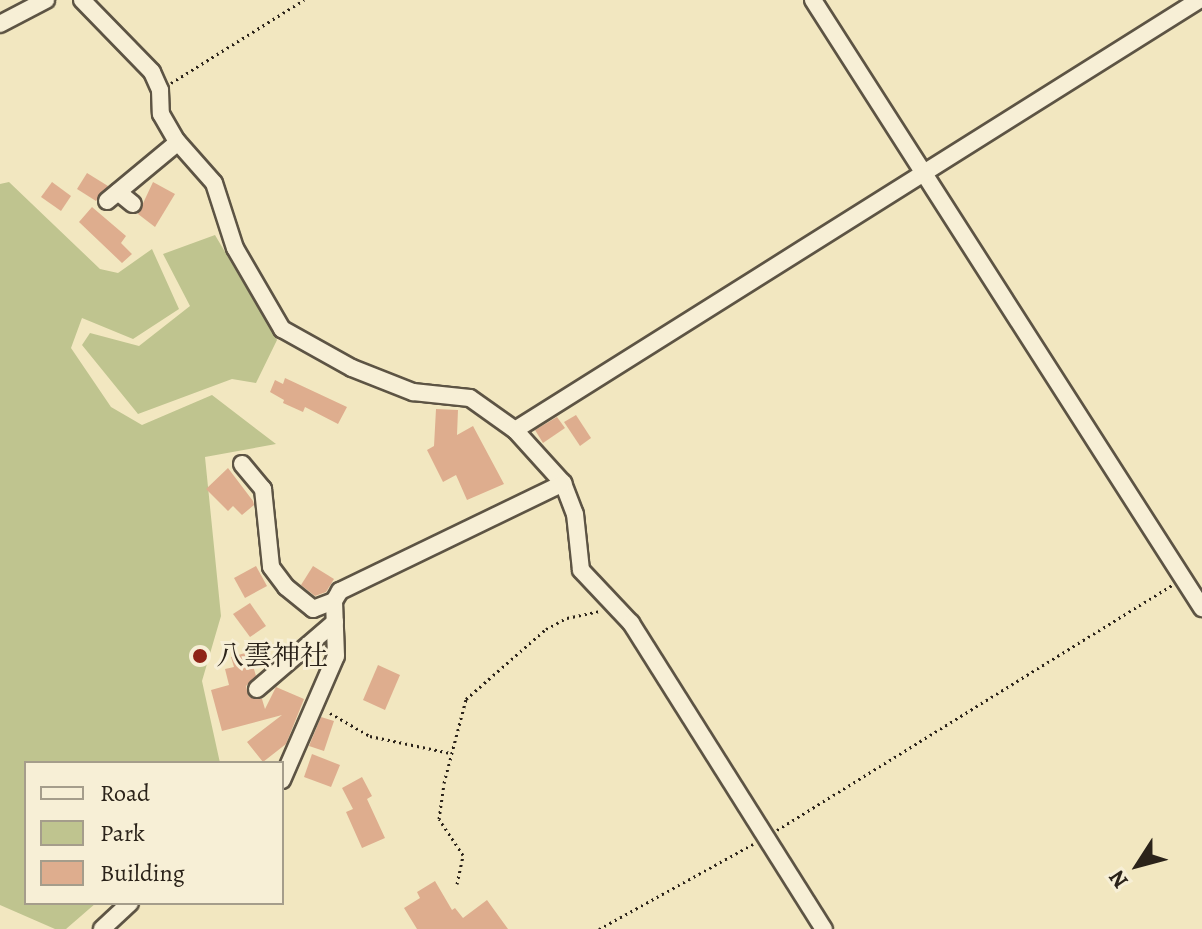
<!DOCTYPE html>
<html>
<head>
<meta charset="utf-8">
<style>
	body { margin:0 }
	#map { position:relative; width:1202px; height:929px; overflow:hidden; background:#f2e7c0; font-family:Alegreya,"Noto Serif JP",serif }
	div>[style] { position:absolute }
	.green>* { inset:0; background:#bfc48f }
	.building>* { inset:0; background:#dead8e }
	.path>* { height:3px; margin-top:-1.5px; transform-origin:0; background:repeating-linear-gradient(90deg,#2b231a 0 2px,transparent 0 6px) }
	.roads { filter:drop-shadow(2px 0 #5d5444) drop-shadow(-2px 0 #5d5444) drop-shadow(0 2px #5d5444) drop-shadow(0 -2px #5d5444) }
	.minor>* { height:16px; margin:-8px; padding:0 8px; transform-origin:8px; border-radius:8px; background:#f7efd6 }
	.dots>* { width:22px; height:22px; translate:-50% -50%; box-sizing:border-box; border:4px solid #f7efd6; border-radius:50% }
	span { translate:-50% -50%; white-space:nowrap; text-align:center; line-height:1.15; -webkit-text-stroke:6px #f7efd6; paint-order:stroke }
	.poi-label { font-size:28px; color:#2b231a }
	.left { translate:0 -50%; text-align:left }
	.legend { position:absolute; left:24px; top:761px; width:260px; height:144px; box-sizing:border-box; background:#f7efd6; border:2px solid #a59d8b; margin:0; padding:10px 14px; list-style:none; font-size:24px; color:#2b231a }
	.legend li { display:flex; align-items:center; gap:16px; height:40px }
	.legend b { width:40px; border:2px solid #a59d8b }
	.north { position:absolute; left:1098px; top:825px; width:80px; height:80px; -webkit-text-stroke:6px #f7efd6; paint-order:stroke; rotate:234deg; font-size:22px; font-weight:700; line-height:32px; text-align:center; color:#2b231a }
	.north::after { content:''; display:block; margin:auto; width:28px; height:36px; background:#2b231a; clip-path:polygon(50% 0,100% 100%,50% 72%,0 100%) }
</style>
</head>
<body>
<div id="map">
	<div class="green">
		<i style="clip-path:polygon(9px 182px,100px 269px,118px 273px,152px 249px,179px 309px,133px 339px,82px 318px,71px 348px,111px 407px,142px 425px,212px 395px,276px 444px,205px 457px,221px 616px,202px 681px,220px 763px,26px 763px,26px 903px,96px 903px,66px 929px,55px 929px,0 905px,0 184px)"></i>
		<i style="clip-path:polygon(215px 235px,277px 340px,256px 383px,232px 379px,138px 414px,82px 345px,90px 333px,139px 346px,190px 306px,163px 254px)"></i>
	</div>
	<div class="building">
		<i style="clip-path:polygon(87px 173px,108px 186px,96px 201px,77px 189px)"></i>
		<i style="clip-path:polygon(52px 182px,71px 196px,61px 211px,41px 197px)"></i>
		<i style="clip-path:polygon(153px 182px,175px 194px,155px 227px,138px 214px)"></i>
		<i style="clip-path:polygon(92px 207px,126px 236px,121px 243px,132px 254px,122px 263px,79px 222px)"></i>
		<i style="clip-path:polygon(285px 378px,347px 407px,338px 424px,305px 407px,303px 412px,283px 403px,284px 400px,270px 392px,275px 380px,283px 384px)"></i>
		<i style="clip-path:polygon(436px 409px,458px 410px,457px 435px,473px 426px,504px 484px,467px 500px,456px 475px,443px 482px,427px 450px,434px 446px)"></i>
		<i style="clip-path:polygon(576px 415px,591px 438px,580px 446px,564px 422px)"></i>
		<i style="clip-path:polygon(557px 417px,565px 428px,543px 443px,535px 430px)"></i>
		<i style="clip-path:polygon(228px 468px,253px 501px,254px 505px,242px 515px,233px 506px,228px 511px,206px 489px)"></i>
		<i style="clip-path:polygon(256px 566px,267px 586px,245px 598px,234px 578px)"></i>
		<i style="clip-path:polygon(313px 566px,334px 579px,326px 592px,315px 596px,301px 585px)"></i>
		<i style="clip-path:polygon(250px 603px,266px 626px,250px 637px,233px 614px)"></i>
		<i style="clip-path:polygon(249px 652px,256px 676px,246px 686px,249px 697px,262px 699px,265px 709px,276px 687px,304px 699px,286px 744px,263px 762px,247px 742px,282px 715px,222px 731px,211px 690px,229px 685px,225px 669px,234px 667px,231px 657px)"></i>
		<i style="clip-path:polygon(378px 665px,400px 675px,385px 710px,363px 700px)"></i>
		<i style="clip-path:polygon(321px 717px,334px 721px,324px 751px,309px 746px)"></i>
		<i style="clip-path:polygon(312px 754px,340px 765px,331px 787px,304px 777px)"></i>
		<i style="clip-path:polygon(362px 777px,372px 796px,367px 799px,385px 838px,362px 848px,346px 812px,353px 809px,342px 788px)"></i>
		<i style="clip-path:polygon(435px 881px,452px 910px,455px 908px,463px 918px,487px 900px,508px 929px,417px 929px,404px 908px,420px 898px,417px 892px)"></i>
	</div>
	<div class="path">
		<i style="left:171px;top:83px;width:157px;rotate:-32deg"></i>
		<i style="left:330px;top:713px;width:46px;rotate:29.9deg"></i>
		<i style="left:370px;top:736px;width:82px;rotate:12deg"></i>
		<i style="left:777px;top:830px;width:465px;rotate:-31.8deg"></i>
		<i style="left:457px;top:884px;width:30px;rotate:-78deg"></i>
		<i style="left:463px;top:855px;width:43px;rotate:-123.7deg"></i>
		<i style="left:439px;top:819px;width:36px;rotate:-82deg"></i>
		<i style="left:444px;top:783px;width:87px;rotate:-75.3deg"></i>
		<i style="left:466px;top:699px;width:106px;rotate:-41.2deg"></i>
		<i style="left:546px;top:629px;width:24px;rotate:-28deg"></i>
		<i style="left:567px;top:618px;width:33px;rotate:-12deg"></i>
		<i style="left:599px;top:929px;width:176px;rotate:-28.9deg"></i>
	</div>
	<div class="roads">
		<div class="minor">
			<i style="left:82px;top:0;width:100px;rotate:45.8deg"></i>
			<i style="left:152px;top:72px;width:20px;rotate:66deg"></i>
			<i style="left:160px;top:90px;width:24px;rotate:88deg"></i>
			<i style="left:161px;top:114px;width:30px;rotate:60deg"></i>
			<i style="left:176px;top:140px;width:57px;rotate:48.5deg"></i>
			<i style="left:214px;top:183px;width:68px;rotate:72.1deg"></i>
			<i style="left:235px;top:248px;width:94px;rotate:59.9deg"></i>
			<i style="left:282px;top:329px;width:80px;rotate:29.1deg"></i>
			<i style="left:352px;top:368px;width:66px;rotate:21.5deg"></i>
			<i style="left:413px;top:392px;width:57px;rotate:6deg"></i>
			<i style="left:470px;top:398px;width:55px;rotate:35.4deg"></i>
			<i style="left:515px;top:430px;width:72px;rotate:47.8deg"></i>
			<i style="left:563px;top:483px;width:33px;rotate:69deg"></i>
			<i style="left:575px;top:514px;width:56px;rotate:83.9deg"></i>
			<i style="left:581px;top:570px;width:73px;rotate:46.7deg"></i>
			<i style="left:631px;top:623px;width:362px;rotate:57.8deg"></i>
			<i style="left:813px;top:0;width:722px;rotate:57.39deg"></i>
			<i style="left:0;top:24px;width:52px;rotate:-27.6deg"></i>
			<i style="left:118px;top:192px;width:19px;rotate:39deg"></i>
			<i style="left:107px;top:201px;width:92px;rotate:-39.7deg"></i>
			<i style="left:515px;top:430px;width:808px;rotate:-32.16deg"></i>
			<i style="left:242px;top:464px;width:33px;rotate:50deg"></i>
			<i style="left:263px;top:489px;width:78px;rotate:84.1deg"></i>
			<i style="left:271px;top:567px;width:25px;rotate:53deg"></i>
			<i style="left:286px;top:587px;width:35px;rotate:39deg"></i>
			<i style="left:313px;top:609px;width:22px;rotate:-21deg"></i>
			<i style="left:257px;top:689px;width:103px;rotate:-40.7deg"></i>
			<i style="left:282px;top:780px;width:135px;rotate:-66.5deg"></i>
			<i style="left:336px;top:656px;width:55px;rotate:-92.1deg"></i>
			<i style="left:334px;top:601px;width:12px;rotate:-59deg"></i>
			<i style="left:340px;top:591px;width:248px;rotate:-25.8deg"></i>
			<i style="left:102px;top:929px;width:38px;rotate:-43deg"></i>
		</div>
	</div>
	<div class="dots">
		<i style="left:200px;top:656px;background:#8f2418"></i>
	</div>
	<div class="poi-label">
		<span class="left" style="left:216px;top:656px">八雲神社</span>
	</div>
	<ul class="legend">
	<li><b style="height:10px;background:#f7efd6"></b>Road</li>
	<li><b style="height:22px;background:#bfc48f"></b>Park</li>
	<li><b style="height:22px;background:#dead8e"></b>Building</li>
	</ul>
	<div class="north">N</div>
</div>
</body>
</html>
